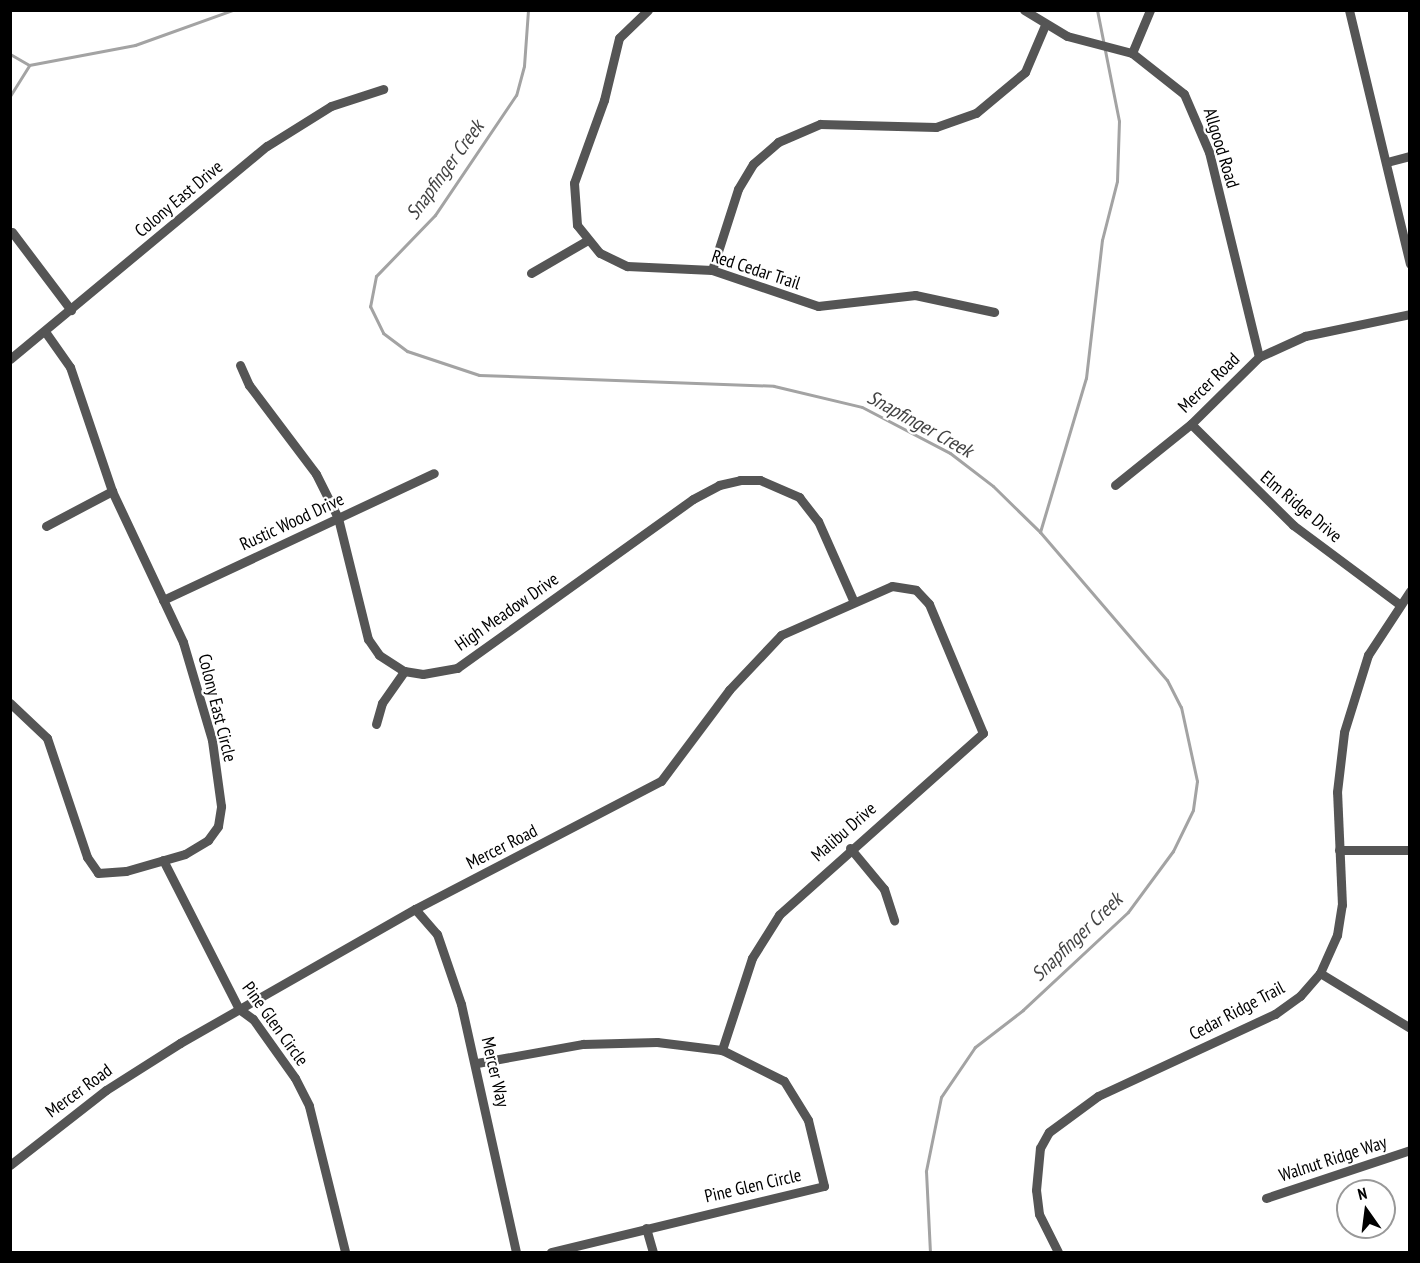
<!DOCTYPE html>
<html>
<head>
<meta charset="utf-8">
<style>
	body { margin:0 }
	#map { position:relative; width:1420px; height:1263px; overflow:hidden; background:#fff; font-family:"PT Sans Narrow",sans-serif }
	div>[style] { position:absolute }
	.stream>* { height:3px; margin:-1.5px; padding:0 1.5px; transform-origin:1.5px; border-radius:1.5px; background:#a3a3a3 }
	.minor>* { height:9px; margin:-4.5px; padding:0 4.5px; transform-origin:4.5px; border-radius:4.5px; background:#555 }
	span { translate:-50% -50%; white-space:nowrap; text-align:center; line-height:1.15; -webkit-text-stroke:4.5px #fff; paint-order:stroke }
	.street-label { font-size:18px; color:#000 }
	.water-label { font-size:20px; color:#444; font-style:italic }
	.frame { position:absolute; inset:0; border:12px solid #000; pointer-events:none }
	.north { position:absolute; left:1336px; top:1179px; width:60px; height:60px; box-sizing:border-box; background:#fff; border:2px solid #999; border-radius:50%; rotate:346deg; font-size:16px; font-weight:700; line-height:24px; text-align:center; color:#000 }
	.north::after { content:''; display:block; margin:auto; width:21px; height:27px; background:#000; clip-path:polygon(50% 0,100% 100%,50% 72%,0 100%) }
</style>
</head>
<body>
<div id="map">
	<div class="stream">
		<i style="left:528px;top:10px;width:56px;rotate:94.1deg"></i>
		<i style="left:524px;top:66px;width:30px;rotate:105deg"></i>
		<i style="left:516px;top:95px;width:145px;rotate:124deg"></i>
		<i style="left:435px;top:215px;width:85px;rotate:134deg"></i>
		<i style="left:376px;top:276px;width:31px;rotate:101deg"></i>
		<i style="left:370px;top:306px;width:30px;rotate:64deg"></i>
		<i style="left:383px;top:333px;width:30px;rotate:37deg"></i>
		<i style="left:407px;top:351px;width:76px;rotate:18.4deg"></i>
		<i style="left:479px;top:375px;width:295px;rotate:2.1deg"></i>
		<i style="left:774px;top:386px;width:90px;rotate:13.4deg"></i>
		<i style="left:862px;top:407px;width:99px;rotate:27.6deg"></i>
		<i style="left:950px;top:453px;width:54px;rotate:37.5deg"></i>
		<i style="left:993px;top:486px;width:66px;rotate:44.4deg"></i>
		<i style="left:1040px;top:532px;width:195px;rotate:49.4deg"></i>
		<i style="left:1167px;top:680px;width:30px;rotate:63deg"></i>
		<i style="left:1181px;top:707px;width:76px;rotate:77.8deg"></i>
		<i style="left:1197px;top:781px;width:29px;rotate:98deg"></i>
		<i style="left:1193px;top:810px;width:46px;rotate:116deg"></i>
		<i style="left:1173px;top:851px;width:76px;rotate:126.4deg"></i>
		<i style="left:1128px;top:912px;width:144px;rotate:137deg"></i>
		<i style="left:1023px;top:1010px;width:61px;rotate:142.4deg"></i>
		<i style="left:975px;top:1047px;width:60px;rotate:124.2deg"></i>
		<i style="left:941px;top:1097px;width:76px;rotate:101.5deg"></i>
		<i style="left:926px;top:1171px;width:81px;rotate:87.2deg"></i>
		<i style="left:10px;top:54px;width:22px;rotate:30deg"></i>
		<i style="left:29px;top:65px;width:108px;rotate:-10.7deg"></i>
		<i style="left:135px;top:45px;width:104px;rotate:-19.7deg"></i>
		<i style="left:10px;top:96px;width:36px;rotate:-58deg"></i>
		<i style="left:1040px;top:532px;width:161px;rotate:-73.4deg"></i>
		<i style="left:1086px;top:378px;width:139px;rotate:-83.4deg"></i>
		<i style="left:1102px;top:240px;width:61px;rotate:-75.7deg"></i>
		<i style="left:1117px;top:181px;width:60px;rotate:-88.1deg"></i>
		<i style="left:1119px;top:121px;width:113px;rotate:-101.2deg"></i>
	</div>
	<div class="minor">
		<i style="left:648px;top:10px;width:40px;rotate:136deg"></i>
		<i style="left:619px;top:38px;width:64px;rotate:103.6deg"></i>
		<i style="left:604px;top:100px;width:88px;rotate:109.9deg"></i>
		<i style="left:574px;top:183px;width:42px;rotate:85.9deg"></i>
		<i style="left:577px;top:225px;width:36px;rotate:51deg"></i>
		<i style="left:600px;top:253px;width:30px;rotate:26deg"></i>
		<i style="left:627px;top:266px;width:85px;rotate:2.7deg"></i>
		<i style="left:712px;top:270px;width:112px;rotate:18.8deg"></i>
		<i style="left:818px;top:306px;width:98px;rotate:-6.5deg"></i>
		<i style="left:915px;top:295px;width:81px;rotate:12.1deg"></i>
		<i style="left:1024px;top:10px;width:50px;rotate:31.2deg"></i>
		<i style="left:1067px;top:36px;width:67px;rotate:14.7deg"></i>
		<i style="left:1132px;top:53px;width:66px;rotate:38.3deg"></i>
		<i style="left:1184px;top:94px;width:63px;rotate:66.7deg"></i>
		<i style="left:1209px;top:152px;width:211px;rotate:76.3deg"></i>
		<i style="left:1349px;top:10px;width:261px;rotate:76.5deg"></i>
		<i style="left:1132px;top:53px;width:47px;rotate:-67.3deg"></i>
		<i style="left:1387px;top:162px;width:24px;rotate:-15deg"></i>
		<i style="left:12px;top:232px;width:98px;rotate:52.9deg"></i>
		<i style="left:712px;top:270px;width:85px;rotate:-72.2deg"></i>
		<i style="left:738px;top:189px;width:29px;rotate:-59deg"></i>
		<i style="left:753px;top:164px;width:33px;rotate:-41deg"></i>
		<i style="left:778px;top:142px;width:46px;rotate:-23.2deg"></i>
		<i style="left:820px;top:124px;width:116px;rotate:1.5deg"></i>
		<i style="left:936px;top:127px;width:42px;rotate:-19.3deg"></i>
		<i style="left:976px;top:113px;width:64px;rotate:-39.9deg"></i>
		<i style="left:1025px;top:72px;width:51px;rotate:-66.9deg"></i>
		<i style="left:531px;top:273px;width:64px;rotate:-30.2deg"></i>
		<i style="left:10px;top:359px;width:334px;rotate:-39.7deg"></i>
		<i style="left:267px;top:146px;width:75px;rotate:-32deg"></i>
		<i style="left:331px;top:106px;width:55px;rotate:-18.1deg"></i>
		<i style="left:240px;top:365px;width:22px;rotate:66deg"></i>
		<i style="left:249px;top:385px;width:111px;rotate:53deg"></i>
		<i style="left:316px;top:474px;width:49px;rotate:63.4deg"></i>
		<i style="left:338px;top:518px;width:125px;rotate:76.1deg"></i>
		<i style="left:368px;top:639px;width:19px;rotate:55deg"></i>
		<i style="left:379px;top:655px;width:30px;rotate:33deg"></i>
		<i style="left:404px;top:671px;width:19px;rotate:9deg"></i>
		<i style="left:423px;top:674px;width:35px;rotate:-10deg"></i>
		<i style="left:457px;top:668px;width:290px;rotate:-35.6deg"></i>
		<i style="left:693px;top:499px;width:30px;rotate:-28deg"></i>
		<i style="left:719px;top:485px;width:22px;rotate:-13deg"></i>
		<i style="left:740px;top:480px;width:20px"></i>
		<i style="left:760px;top:480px;width:43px;rotate:23.6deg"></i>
		<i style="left:799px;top:497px;width:31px;rotate:52deg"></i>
		<i style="left:818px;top:521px;width:86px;rotate:66.1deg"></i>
		<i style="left:1191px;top:424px;width:144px;rotate:44.7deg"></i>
		<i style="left:1293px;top:525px;width:132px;rotate:36.7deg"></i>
		<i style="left:1115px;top:485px;width:97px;rotate:-38.8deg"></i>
		<i style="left:1191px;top:424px;width:95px;rotate:-44.6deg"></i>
		<i style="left:1259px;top:357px;width:51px;rotate:-24.5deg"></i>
		<i style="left:1305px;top:336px;width:107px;rotate:-11.8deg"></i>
		<i style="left:46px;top:526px;width:75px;rotate:-27.9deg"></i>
		<i style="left:163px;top:600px;width:299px;rotate:-25.1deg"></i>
		<i style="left:10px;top:703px;width:51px;rotate:43.4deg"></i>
		<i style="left:47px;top:738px;width:126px;rotate:71.4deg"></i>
		<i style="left:87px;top:857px;width:19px;rotate:55deg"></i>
		<i style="left:98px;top:873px;width:28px;rotate:-4deg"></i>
		<i style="left:126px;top:871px;width:61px;rotate:-16.1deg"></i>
		<i style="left:185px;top:854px;width:27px;rotate:-31deg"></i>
		<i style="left:208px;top:840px;width:17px;rotate:-54deg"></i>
		<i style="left:218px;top:826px;width:20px;rotate:-81deg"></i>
		<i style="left:221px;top:806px;width:67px;rotate:-97.8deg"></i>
		<i style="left:212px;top:740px;width:102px;rotate:-106.5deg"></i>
		<i style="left:183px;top:642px;width:167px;rotate:-115.2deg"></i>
		<i style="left:112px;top:491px;width:131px;rotate:-108.7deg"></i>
		<i style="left:70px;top:367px;width:42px;rotate:-125.2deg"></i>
		<i style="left:376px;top:724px;width:22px;rotate:-74deg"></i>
		<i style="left:382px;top:703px;width:39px;rotate:-55deg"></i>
		<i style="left:850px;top:848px;width:53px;rotate:50.3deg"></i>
		<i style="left:884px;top:889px;width:33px;rotate:72deg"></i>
		<i style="left:1339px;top:850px;width:71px"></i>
		<i style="left:163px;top:860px;width:167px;rotate:63deg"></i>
		<i style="left:239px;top:1009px;width:17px;rotate:36deg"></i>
		<i style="left:253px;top:1019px;width:72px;rotate:54.6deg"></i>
		<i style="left:295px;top:1078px;width:31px;rotate:63deg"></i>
		<i style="left:309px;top:1106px;width:150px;rotate:76.1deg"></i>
		<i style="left:415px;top:909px;width:33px;rotate:49deg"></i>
		<i style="left:437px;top:934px;width:74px;rotate:71.1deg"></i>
		<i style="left:461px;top:1004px;width:254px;rotate:77.5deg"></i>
		<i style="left:1320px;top:973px;width:105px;rotate:31.4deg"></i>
		<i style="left:477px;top:1063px;width:108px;rotate:-10.2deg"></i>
		<i style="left:583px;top:1044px;width:74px;rotate:-1.5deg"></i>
		<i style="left:657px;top:1042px;width:65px;rotate:7deg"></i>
		<i style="left:722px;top:1050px;width:69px;rotate:26.6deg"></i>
		<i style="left:784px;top:1081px;width:46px;rotate:58.4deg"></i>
		<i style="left:808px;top:1120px;width:68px;rotate:76.4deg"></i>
		<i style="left:824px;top:1186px;width:281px;rotate:166.4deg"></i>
		<i style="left:10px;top:1165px;width:122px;rotate:-38deg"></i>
		<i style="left:106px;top:1090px;width:88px;rotate:-32.4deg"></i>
		<i style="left:180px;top:1043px;width:271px;rotate:-29.7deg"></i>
		<i style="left:415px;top:909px;width:277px;rotate:-27.5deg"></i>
		<i style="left:661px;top:781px;width:114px;rotate:-53.2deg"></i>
		<i style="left:729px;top:690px;width:76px;rotate:-46.6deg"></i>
		<i style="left:781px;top:635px;width:121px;rotate:-23.8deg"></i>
		<i style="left:892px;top:586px;width:24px;rotate:9deg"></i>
		<i style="left:916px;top:590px;width:19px;rotate:47deg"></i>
		<i style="left:929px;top:604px;width:140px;rotate:67.3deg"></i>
		<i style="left:983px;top:733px;width:273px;rotate:138.3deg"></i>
		<i style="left:779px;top:915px;width:51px;rotate:122.1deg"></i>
		<i style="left:752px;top:958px;width:97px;rotate:108.1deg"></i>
		<i style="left:1266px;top:1198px;width:152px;rotate:-18.4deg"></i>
		<i style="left:646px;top:1228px;width:25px;rotate:74deg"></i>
		<i style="left:1058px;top:1252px;width:42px;rotate:-116.6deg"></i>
		<i style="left:1039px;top:1214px;width:24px;rotate:-97deg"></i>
		<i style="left:1036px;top:1190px;width:42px;rotate:-84.6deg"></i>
		<i style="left:1040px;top:1148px;width:18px;rotate:-61deg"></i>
		<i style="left:1049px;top:1132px;width:61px;rotate:-36.3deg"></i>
		<i style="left:1098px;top:1096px;width:195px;rotate:-24.9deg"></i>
		<i style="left:1275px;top:1014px;width:31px;rotate:-36deg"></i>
		<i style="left:1300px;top:996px;width:30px;rotate:-49deg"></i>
		<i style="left:1320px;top:973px;width:42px;rotate:-65.9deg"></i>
		<i style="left:1337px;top:935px;width:30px;rotate:-81deg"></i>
		<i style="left:1342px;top:905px;width:113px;rotate:-92.5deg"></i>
		<i style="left:1337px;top:792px;width:60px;rotate:-83.3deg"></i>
		<i style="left:1344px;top:732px;width:81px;rotate:-72.7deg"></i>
		<i style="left:1368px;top:655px;width:77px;rotate:-56.7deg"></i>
	</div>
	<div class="street-label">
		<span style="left:1221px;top:148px;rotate:73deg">Allgood Road</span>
		<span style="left:179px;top:199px;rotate:-40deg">Colony East Drive</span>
		<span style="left:756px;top:270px;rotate:18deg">Red Cedar Trail</span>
		<span style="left:1209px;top:383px;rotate:-44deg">Mercer Road</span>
		<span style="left:1301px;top:507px;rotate:40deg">Elm Ridge Drive</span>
		<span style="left:292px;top:522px;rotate:-25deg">Rustic Wood Drive</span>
		<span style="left:507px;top:612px;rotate:-35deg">High Meadow Drive</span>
		<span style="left:217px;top:708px;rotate:76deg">Colony East Circle</span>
		<span style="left:844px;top:832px;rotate:-41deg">Malibu Drive</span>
		<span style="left:502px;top:847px;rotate:-27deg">Mercer Road</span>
		<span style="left:1237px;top:1011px;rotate:-28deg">Cedar Ridge Trail</span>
		<span style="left:275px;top:1024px;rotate:54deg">Pine Glen Circle</span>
		<span style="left:495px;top:1072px;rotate:77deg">Mercer Way</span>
		<span style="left:79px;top:1091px;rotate:-36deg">Mercer Road</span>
		<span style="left:1333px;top:1159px;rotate:-18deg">Walnut Ridge Way</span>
		<span style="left:753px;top:1186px;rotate:-13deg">Pine Glen Circle</span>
	</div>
	<div class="water-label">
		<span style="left:445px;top:170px;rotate:-54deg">Snapfinger Creek</span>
		<span style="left:920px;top:424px;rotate:29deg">Snapfinger Creek</span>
		<span style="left:1077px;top:937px;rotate:-44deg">Snapfinger Creek</span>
	</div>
	<div class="frame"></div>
	<div class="north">N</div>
</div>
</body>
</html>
